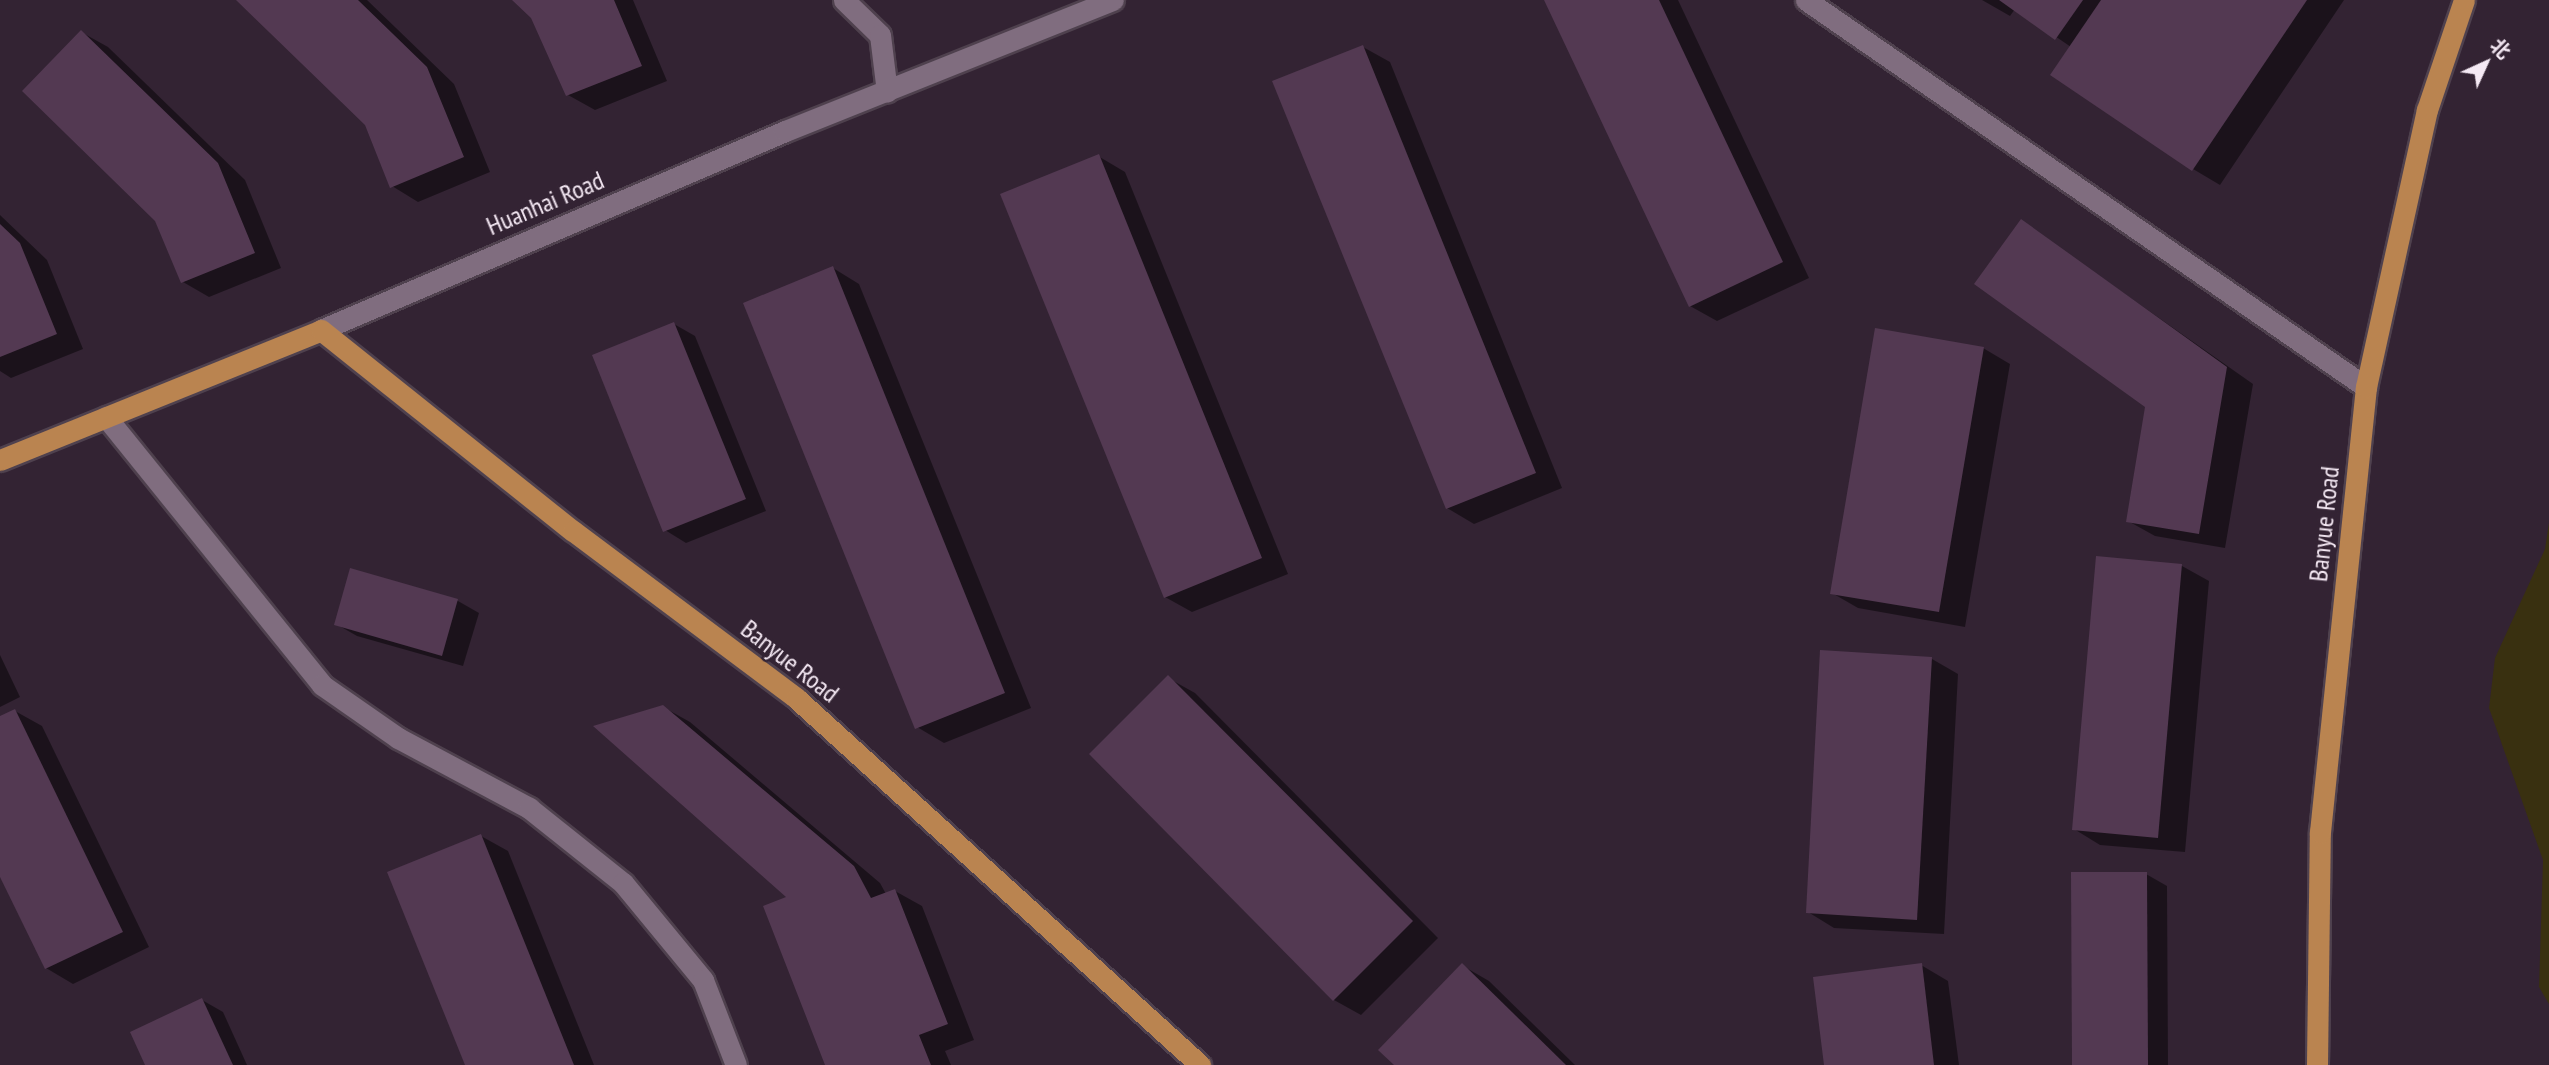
<!DOCTYPE html>
<html>
<head>
<meta charset="utf-8">
<style>
	body { margin:0 }
	#map { position:relative; width:2549px; height:1065px; overflow:hidden; background:#332333; font-family:"PT Sans Narrow","Noto Sans SC",sans-serif }
	div>[style] { position:absolute }
	.sand>* { inset:0; background:#393010 }
	.shadow>* { inset:0; background:#0007 }
	.building>* { inset:0; background:#533952 }
	.roads { filter:drop-shadow(2px 0 #4f414e) drop-shadow(-2px 0 #4f414e) drop-shadow(0 2px #4f414e) drop-shadow(0 -2px #4f414e) }
	.lane>* { height:21px; margin:-10.5px; padding:0 10.5px; transform-origin:10.5px; border-radius:10.5px; background:#806d7f }
	.street>* { height:21px; margin:-10.5px; padding:0 10.5px; transform-origin:10.5px; border-radius:10.5px; background:#806d7f }
	.secondary>* { height:21px; margin:-10.5px; padding:0 10.5px; transform-origin:10.5px; border-radius:10.5px; background:#806d7f }
	.primary>* { height:21px; margin:-10.5px; padding:0 10.5px; transform-origin:10.5px; border-radius:10.5px; background:#ba8450 }
	span { translate:-50% -50%; white-space:nowrap; text-align:center; line-height:1.15; -webkit-text-stroke:5px #332333; paint-order:stroke }
	.street-label { font-size:26px; color:#f5e9f4 }
	.north { position:absolute; left:2451px; top:28px; width:70px; height:70px; -webkit-text-stroke:5px #332333; paint-order:stroke; rotate:45deg; font-size:19px; font-weight:700; line-height:28px; text-align:center; color:#f5e9f4 }
	.north::after { content:''; display:block; margin:auto; width:24px; height:32px; background:#f5e9f4; clip-path:polygon(50% 0,100% 100%,50% 72%,0 100%) }
</style>
</head>
<body>
<div id="map">
	<div class="sand">
		<i style="clip-path:polygon(2549px 523px,2549px 1004px,2539px 987px,2543px 860px,2489px 708px,2495px 658px,2545px 549px)"></i>
	</div>
	<div class="shadow">
		<i style="clip-path:polygon(239px 0,367px 0,454px 84px,490px 172px,418px 202px,392px 186px,366px 124px)"></i>
		<i style="clip-path:polygon(514px 0,633px 0,667px 81px,595px 110px,568px 95px,532px 17px)"></i>
		<i style="clip-path:polygon(1546px 0,1678px 0,1809px 278px,1717px 321px,1690px 306px)"></i>
		<i style="clip-path:polygon(1982px 0,2344px 0,2220px 185px,2193px 169px,2071px 47px,2015px 9px,2010px 16px)"></i>
		<i style="clip-path:polygon(81px 32px,108px 47px,245px 180px,281px 268px,209px 297px,183px 282px)"></i>
		<i style="clip-path:polygon(1363px 47px,1390px 62px,1562px 488px,1474px 524px,1447px 508px)"></i>
		<i style="clip-path:polygon(1098px 156px,1125px 172px,1288px 574px,1192px 612px,1165px 597px)"></i>
		<i style="clip-path:polygon(0 215px,47px 260px,83px 349px,11px 378px,0 371px)"></i>
		<i style="clip-path:polygon(2021px 221px,2253px 384px,2225px 548px,2155px 536px,2128px 521px,2147px 406px)"></i>
		<i style="clip-path:polygon(833px 268px,859px 284px,1031px 708px,944px 743px,917px 727px)"></i>
		<i style="clip-path:polygon(674px 324px,695px 336px,766px 511px,686px 543px,665px 530px)"></i>
		<i style="clip-path:polygon(1983px 348px,2010px 364px,1965px 627px,1858px 608px,1832px 593px)"></i>
		<i style="clip-path:polygon(2098px 558px,2182px 566px,2209px 581px,2185px 852px,2100px 845px,2074px 829px)"></i>
		<i style="clip-path:polygon(351px 571px,458px 601px,479px 613px,463px 666px,357px 636px,336px 624px)"></i>
		<i style="clip-path:polygon(0 655px,20px 697px,0 707px)"></i>
		<i style="clip-path:polygon(1932px 659px,1958px 674px,1944px 934px,1834px 928px,1808px 912px)"></i>
		<i style="clip-path:polygon(1168px 678px,1195px 693px,1438px 938px,1361px 1015px,1334px 1000px)"></i>
		<i style="clip-path:polygon(663px 707px,690px 722px,880px 883px,886px 894px,895px 891px,922px 906px,974px 1040px,945px 1051px,951px 1065px,826px 1065px,789px 898px)"></i>
		<i style="clip-path:polygon(15px 711px,42px 726px,149px 947px,73px 984px,46px 968px,0 873px,0 718px)"></i>
		<i style="clip-path:polygon(481px 836px,508px 851px,594px 1065px,467px 1065px)"></i>
		<i style="clip-path:polygon(2146px 874px,2167px 886px,2168px 1065px,2073px 1065px)"></i>
		<i style="clip-path:polygon(1921px 965px,1948px 981px,1959px 1065px,1826px 1065px)"></i>
		<i style="clip-path:polygon(1463px 966px,1489px 981px,1575px 1065px,1396px 1065px)"></i>
		<i style="clip-path:polygon(202px 1000px,223px 1012px,247px 1065px,147px 1065px)"></i>
	</div>
	<div class="building">
		<i style="clip-path:polygon(236px 0,358px 0,427px 67px,464px 157px,390px 188px,365px 125px)"></i>
		<i style="clip-path:polygon(512px 0,614px 0,642px 66px,566px 96px,531px 18px)"></i>
		<i style="clip-path:polygon(1544px 0,1659px 0,1783px 262px,1689px 307px)"></i>
		<i style="clip-path:polygon(1999px 0,2083px 0,2055px 40px)"></i>
		<i style="clip-path:polygon(2101px 0,2307px 0,2192px 171px,2050px 75px)"></i>
		<i style="clip-path:polygon(81px 30px,218px 163px,255px 253px,181px 283px,155px 221px,22px 91px)"></i>
		<i style="clip-path:polygon(1363px 45px,1536px 473px,1446px 509px,1272px 81px)"></i>
		<i style="clip-path:polygon(1099px 154px,1262px 558px,1164px 598px,1000px 194px)"></i>
		<i style="clip-path:polygon(2021px 219px,2227px 367px,2199px 534px,2126px 522px,2145px 407px,1974px 284px)"></i>
		<i style="clip-path:polygon(0 224px,20px 243px,57px 334px,0 357px)"></i>
		<i style="clip-path:polygon(833px 266px,1005px 693px,915px 729px,743px 303px)"></i>
		<i style="clip-path:polygon(674px 322px,746px 499px,663px 532px,592px 355px)"></i>
		<i style="clip-path:polygon(1875px 328px,1984px 347px,1939px 612px,1830px 594px)"></i>
		<i style="clip-path:polygon(2096px 556px,2182px 564px,2158px 838px,2072px 830px)"></i>
		<i style="clip-path:polygon(350px 568px,458px 599px,442px 656px,334px 625px)"></i>
		<i style="clip-path:polygon(1820px 650px,1932px 657px,1917px 920px,1806px 913px)"></i>
		<i style="clip-path:polygon(1168px 675px,1413px 921px,1333px 1001px,1089px 754px)"></i>
		<i style="clip-path:polygon(663px 705px,854px 866px,871px 898px,895px 889px,948px 1024px,919px 1035px,931px 1065px,825px 1065px,763px 906px,786px 897px,593px 726px)"></i>
		<i style="clip-path:polygon(15px 709px,123px 932px,45px 969px,0 877px,0 716px)"></i>
		<i style="clip-path:polygon(481px 834px,574px 1065px,465px 1065px,387px 872px)"></i>
		<i style="clip-path:polygon(2071px 872px,2147px 872px,2148px 1065px,2072px 1065px)"></i>
		<i style="clip-path:polygon(1462px 963px,1566px 1065px,1394px 1065px,1378px 1050px)"></i>
		<i style="clip-path:polygon(1922px 963px,1934px 1065px,1824px 1065px,1813px 977px)"></i>
		<i style="clip-path:polygon(202px 998px,233px 1065px,145px 1065px,130px 1032px)"></i>
	</div>
	<div class="roads">
		<div class="lane">
			<i style="left:106px;top:417px;width:344px;rotate:51.1deg"></i>
			<i style="left:322px;top:685px;width:93px;rotate:34.9deg"></i>
			<i style="left:398px;top:738px;width:149px;rotate:28.1deg"></i>
			<i style="left:529px;top:808px;width:120px;rotate:38.6deg"></i>
			<i style="left:623px;top:883px;width:126px;rotate:50.5deg"></i>
			<i style="left:703px;top:980px;width:91px;rotate:68.8deg"></i>
		</div>
		<div class="street">
			<i style="left:1806px;top:0;width:681px;rotate:34.65deg"></i>
		</div>
		<div class="secondary">
			<i style="left:844px;top:0;width:50px;rotate:44.2deg"></i>
			<i style="left:880px;top:35px;width:57px;rotate:83deg"></i>
			<i style="left:321px;top:330px;width:505px;rotate:-23.21deg"></i>
			<i style="left:785px;top:131px;width:353px;rotate:-21.8deg"></i>
		</div>
		<div class="primary">
			<i style="left:0;top:460px;width:346px;rotate:-22deg"></i>
			<i style="left:321px;top:330px;width:322px;rotate:38.6deg"></i>
			<i style="left:573px;top:531px;width:279px;rotate:36.8deg"></i>
			<i style="left:796px;top:698px;width:546px;rotate:42.25deg"></i>
			<i style="left:2317px;top:1065px;width:233px;rotate:-89.3deg"></i>
			<i style="left:2320px;top:832px;width:447px;rotate:-84.1deg"></i>
			<i style="left:2366px;top:387px;width:284px;rotate:-77.6deg"></i>
			<i style="left:2427px;top:110px;width:116px;rotate:-71.4deg"></i>
		</div>
	</div>
	<div class="street-label">
		<span style="left:545px;top:203px;rotate:-23deg">Huanhai Road</span>
		<span style="left:2324px;top:524px;rotate:-84deg">Banyue Road</span>
		<span style="left:790px;top:661px;rotate:38deg">Banyue Road</span>
	</div>
	<div class="north">北</div>
</div>
</body>
</html>
